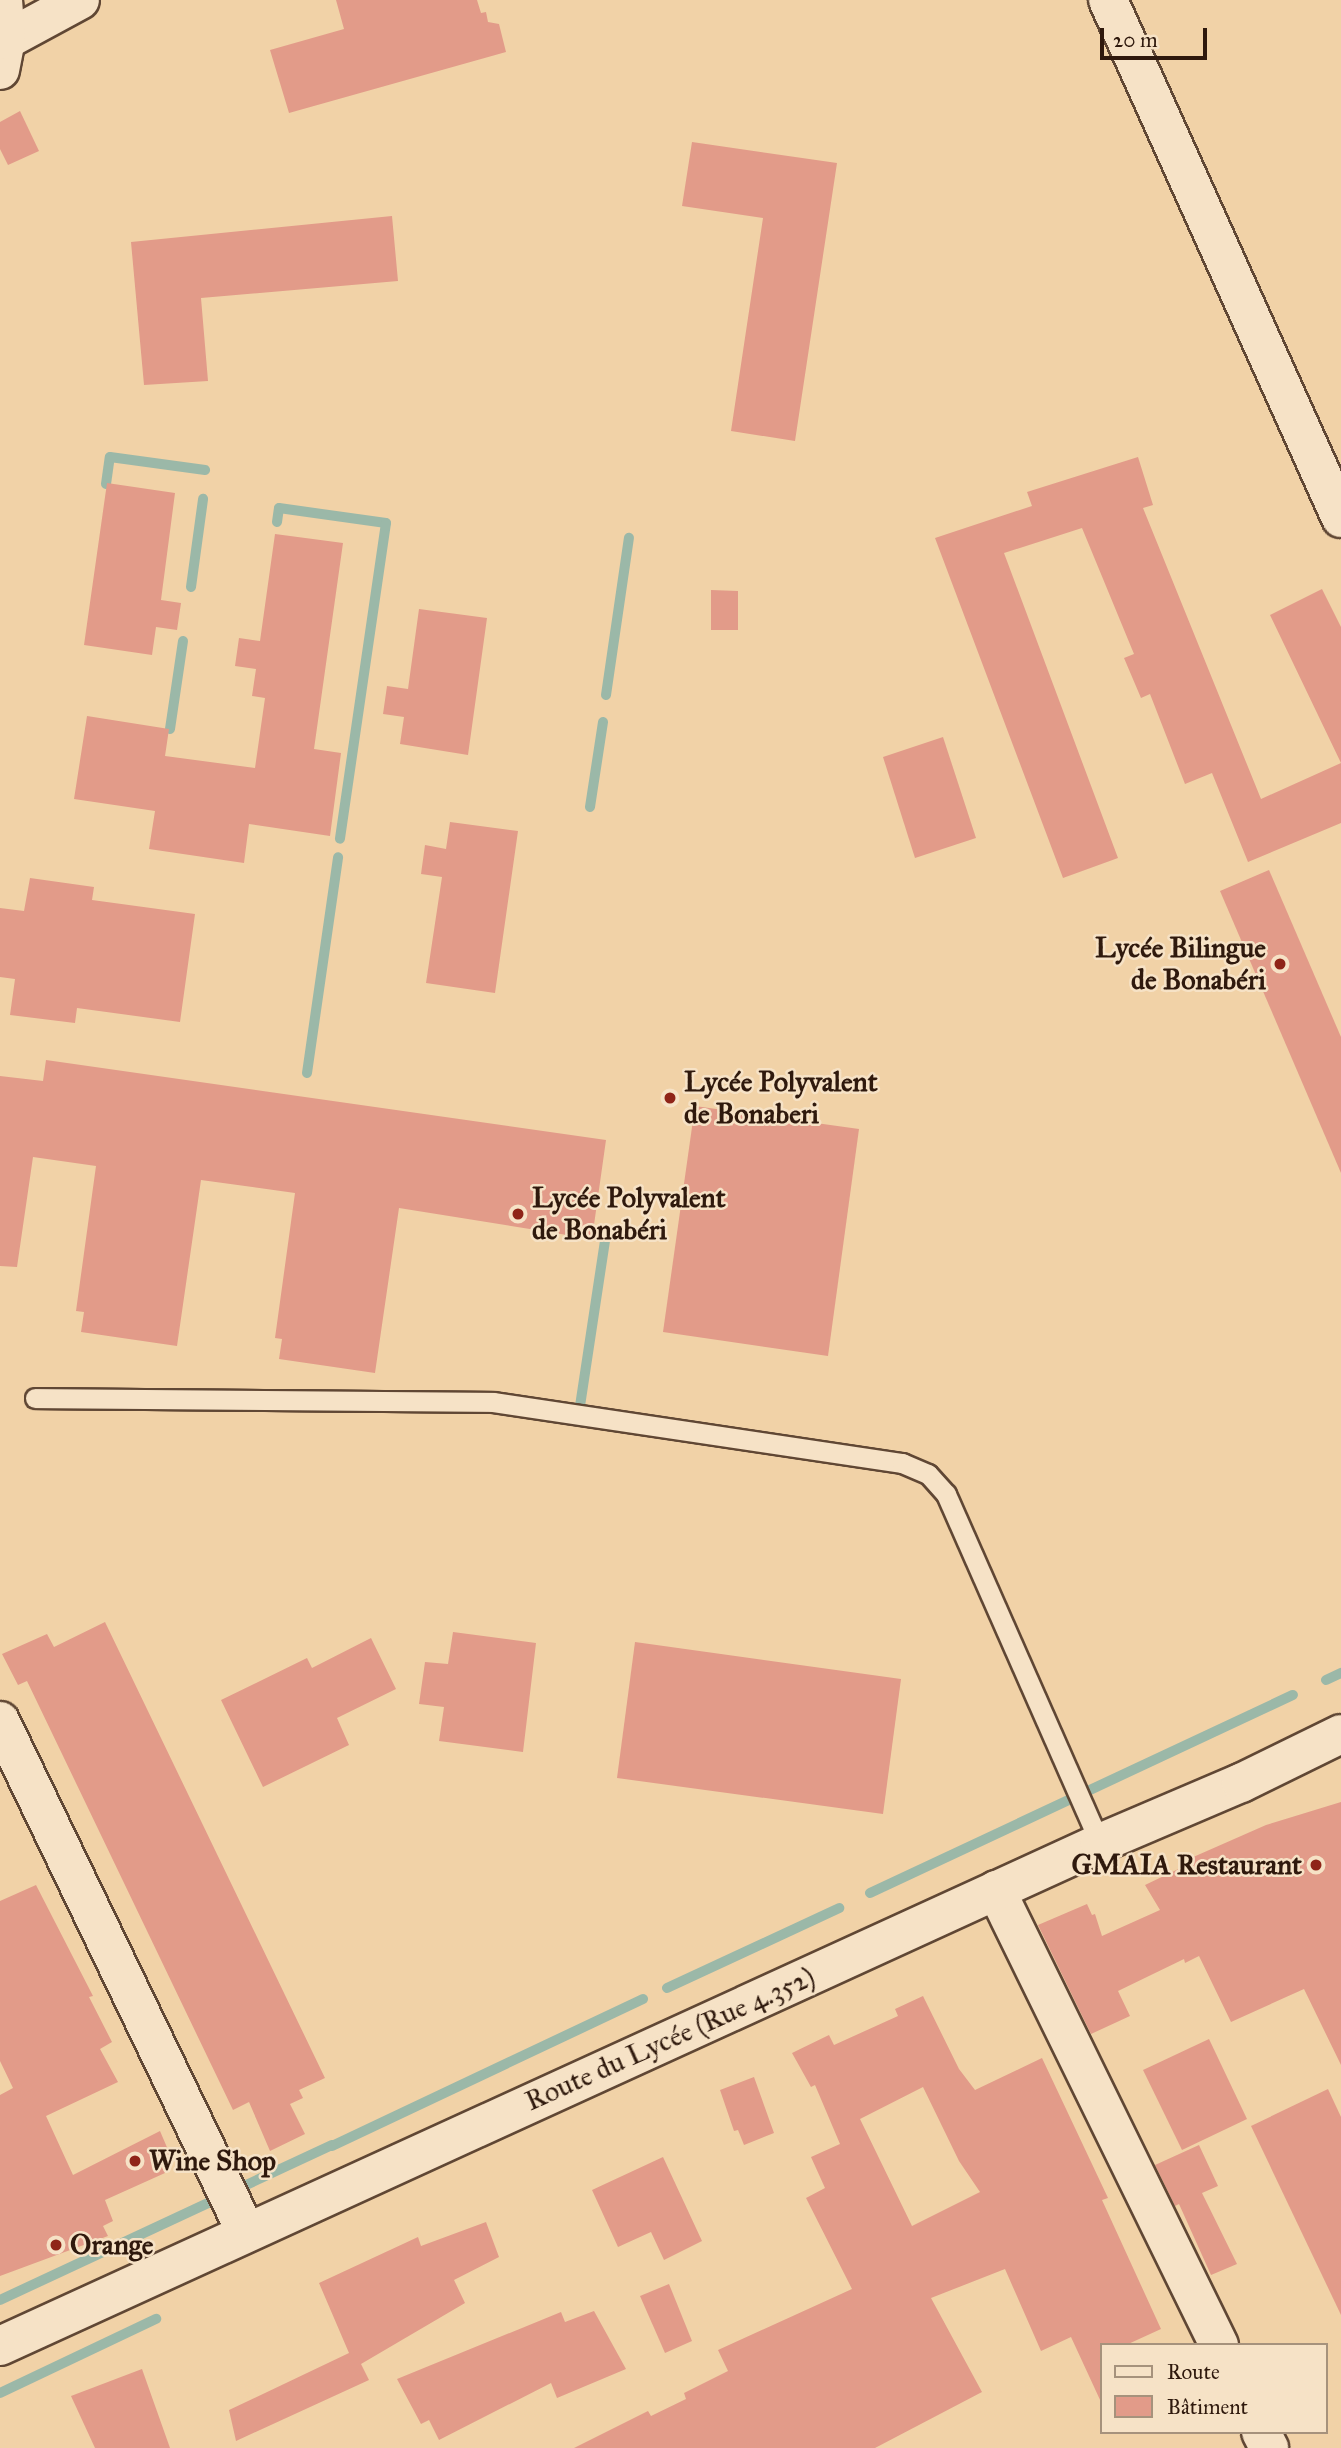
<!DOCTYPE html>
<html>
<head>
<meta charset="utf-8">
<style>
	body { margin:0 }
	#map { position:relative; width:1341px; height:2448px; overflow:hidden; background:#f1d2a7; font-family:"IM FELL Great Primer",serif }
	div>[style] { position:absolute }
	.stream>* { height:10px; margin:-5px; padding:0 5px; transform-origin:5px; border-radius:5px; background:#9bb8a8 }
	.building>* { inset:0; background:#e29b89 }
	.roads { filter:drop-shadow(2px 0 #604734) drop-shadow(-2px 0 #604734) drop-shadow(0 2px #604734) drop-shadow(0 -2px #604734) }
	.lane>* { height:19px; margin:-9.5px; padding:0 9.5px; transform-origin:9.5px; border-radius:9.5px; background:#f6e2c6 }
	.street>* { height:38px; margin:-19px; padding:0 19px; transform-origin:19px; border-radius:19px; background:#f6e2c6 }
	.secondary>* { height:38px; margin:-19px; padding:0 19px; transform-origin:19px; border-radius:19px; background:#f6e2c6 }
	.dots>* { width:19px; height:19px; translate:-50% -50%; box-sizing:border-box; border:4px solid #f6e2c6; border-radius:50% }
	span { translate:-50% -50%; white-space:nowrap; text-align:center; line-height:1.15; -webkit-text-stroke:5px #f6e2c6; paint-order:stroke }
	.poi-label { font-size:28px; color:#2f190d; font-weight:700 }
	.right { translate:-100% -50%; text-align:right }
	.left { translate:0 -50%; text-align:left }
	.street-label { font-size:28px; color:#2f190d }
	.legend { position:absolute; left:1100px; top:2343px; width:228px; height:91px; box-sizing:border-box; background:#f6e2c6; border:2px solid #a6927c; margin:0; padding:9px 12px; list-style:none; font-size:21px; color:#2f190d }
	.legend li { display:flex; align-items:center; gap:14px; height:35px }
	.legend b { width:35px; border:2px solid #a6927c }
	.scale { position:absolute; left:1100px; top:28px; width:107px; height:32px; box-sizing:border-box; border:4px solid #2f190d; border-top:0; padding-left:9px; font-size:21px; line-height:24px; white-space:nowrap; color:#2f190d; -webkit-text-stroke:5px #f6e2c6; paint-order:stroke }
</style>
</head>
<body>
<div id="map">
	<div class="stream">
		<i style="left:106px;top:484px;width:27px;rotate:-82deg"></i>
		<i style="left:110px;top:457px;width:96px;rotate:7.8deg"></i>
		<i style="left:277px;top:522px;width:14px;rotate:-82deg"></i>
		<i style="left:279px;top:508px;width:108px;rotate:8deg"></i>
		<i style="left:386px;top:523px;width:319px;rotate:98.3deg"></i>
		<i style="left:191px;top:587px;width:89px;rotate:-82.2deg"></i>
		<i style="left:606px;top:695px;width:159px;rotate:-81.7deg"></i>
		<i style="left:170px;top:729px;width:89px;rotate:-81.6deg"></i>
		<i style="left:590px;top:807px;width:86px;rotate:-81.3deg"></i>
		<i style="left:307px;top:1073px;width:218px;rotate:-81.8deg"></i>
		<i style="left:580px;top:1406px;width:167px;rotate:-81.4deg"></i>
		<i style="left:1326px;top:1680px;width:17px;rotate:-25deg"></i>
		<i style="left:870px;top:1893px;width:467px;rotate:-25.1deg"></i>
		<i style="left:667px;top:1988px;width:190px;rotate:-24.9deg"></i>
		<i style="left:332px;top:2146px;width:344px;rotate:-25.3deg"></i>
		<i style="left:244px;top:2186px;width:97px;rotate:-25deg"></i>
		<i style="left:0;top:2300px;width:234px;rotate:-25deg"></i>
		<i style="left:0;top:2393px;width:173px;rotate:-25.4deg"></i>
	</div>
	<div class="building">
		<i style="clip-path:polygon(336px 0,477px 0,481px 13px,486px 12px,488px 22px,499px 24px,506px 52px,289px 113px,270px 50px,344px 29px)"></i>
		<i style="clip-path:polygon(20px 111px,39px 151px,8px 165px,0 149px,0 122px)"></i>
		<i style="clip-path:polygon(692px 142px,837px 163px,795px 441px,731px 431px,763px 218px,682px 206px)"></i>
		<i style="clip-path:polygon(392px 216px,398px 281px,201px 298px,208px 381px,144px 385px,131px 242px)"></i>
		<i style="clip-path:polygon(1138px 457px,1153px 505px,1143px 508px,1261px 799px,1341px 763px,1270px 615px,1322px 589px,1341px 627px,1341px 823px,1248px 862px,1212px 773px,1185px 784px,1150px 694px,1141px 698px,1124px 658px,1134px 654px,1082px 528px,1004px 553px,1118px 858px,1063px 878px,935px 538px,1032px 506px,1027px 492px)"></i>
		<i style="clip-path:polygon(107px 483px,175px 493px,161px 600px,181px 603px,177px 630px,156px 627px,152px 655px,84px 645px)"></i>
		<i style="clip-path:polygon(275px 534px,343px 543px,314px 749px,341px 753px,330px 836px,249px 824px,244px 863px,149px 849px,155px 811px,74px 799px,87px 716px,169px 729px,165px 756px,255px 768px,265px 698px,252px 696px,256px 669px,235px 666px,239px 638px,260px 641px)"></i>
		<i style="clip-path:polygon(711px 590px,738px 591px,738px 630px,711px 630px)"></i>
		<i style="clip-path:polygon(419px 609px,487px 618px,468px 755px,400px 744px,404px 717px,383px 714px,387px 686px,408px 689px)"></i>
		<i style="clip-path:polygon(943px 737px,976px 838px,915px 858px,883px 757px)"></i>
		<i style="clip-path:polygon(450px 822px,518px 831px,495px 993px,426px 983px,442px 877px,421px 874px,425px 845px,446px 849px)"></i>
		<i style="clip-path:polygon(1269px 870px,1341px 1037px,1341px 1173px,1220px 891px)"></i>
		<i style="clip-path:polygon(30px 878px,94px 887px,92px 900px,195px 914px,180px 1022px,77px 1008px,75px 1023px,10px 1015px,15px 979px,0 977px,0 908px,24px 911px)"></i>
		<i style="clip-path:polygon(46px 1060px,606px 1140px,592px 1239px,399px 1208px,375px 1373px,279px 1359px,282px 1339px,275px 1338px,295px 1193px,201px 1180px,177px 1346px,81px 1332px,84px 1312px,76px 1311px,96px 1166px,33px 1157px,17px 1267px,0 1266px,0 1076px,43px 1081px)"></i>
		<i style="clip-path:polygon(695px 1106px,859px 1129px,828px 1356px,663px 1332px)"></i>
		<i style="clip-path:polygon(105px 1622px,325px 2078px,299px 2090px,303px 2098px,290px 2104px,305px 2134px,270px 2151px,249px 2102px,233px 2110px,27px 1681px,18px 1685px,2px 1654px,47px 1634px,54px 1647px)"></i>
		<i style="clip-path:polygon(453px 1632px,536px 1643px,523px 1752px,439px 1741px,444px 1707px,419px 1704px,425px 1662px,448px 1664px)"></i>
		<i style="clip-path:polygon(371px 1638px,396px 1689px,337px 1718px,349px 1745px,263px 1787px,221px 1700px,307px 1658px,312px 1668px)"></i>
		<i style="clip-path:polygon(635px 1642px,901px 1679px,883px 1814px,617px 1778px)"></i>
		<i style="clip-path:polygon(1341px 1802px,1341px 2065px,1304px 1989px,1231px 2022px,1199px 1956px,1185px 1963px,1184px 1959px,1118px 1991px,1130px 2016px,1091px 2034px,1038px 1925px,1087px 1904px,1092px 1915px,1095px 1914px,1102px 1936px,1160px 1910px,1145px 1885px,1193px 1862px,1191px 1858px,1266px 1825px)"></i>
		<i style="clip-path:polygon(36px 1885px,93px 1996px,89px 1997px,112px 2042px,100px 2049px,118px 2082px,46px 2116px,73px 2175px,160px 2131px,172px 2159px,160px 2164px,165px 2173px,105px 2200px,113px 2221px,103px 2226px,108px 2236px,0 2276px,0 2095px,13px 2088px,0 2061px,0 1901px)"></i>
		<i style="clip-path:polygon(evenodd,923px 1996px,959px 2069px,975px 2090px,1042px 2058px,1108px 2198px,1102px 2200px,1161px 2329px,1126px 2345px,1101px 2345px,1101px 2402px,1071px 2337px,1041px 2351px,1005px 2269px,931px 2298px,982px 2392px,875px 2448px,574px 2448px,648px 2411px,651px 2416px,686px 2399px,684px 2393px,728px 2371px,718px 2350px,852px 2289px,806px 2198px,825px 2188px,811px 2157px,840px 2144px,815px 2085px,811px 2087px,792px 2053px,829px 2035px,834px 2045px,898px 2016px,895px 2009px,923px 1996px,923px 2087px,959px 2161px,980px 2192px,912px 2226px,860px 2119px,923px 2087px)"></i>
		<i style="clip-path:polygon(1209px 2039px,1247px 2119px,1182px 2150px,1143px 2070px)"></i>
		<i style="clip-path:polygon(754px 2077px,774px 2133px,744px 2145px,738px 2130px,734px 2131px,720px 2090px)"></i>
		<i style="clip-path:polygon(1328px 2089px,1341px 2117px,1341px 2315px,1251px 2126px)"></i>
		<i style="clip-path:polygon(1199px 2145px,1218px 2186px,1202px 2193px,1237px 2264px,1211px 2275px,1179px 2204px,1175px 2206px,1155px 2165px)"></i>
		<i style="clip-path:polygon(663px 2157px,702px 2241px,664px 2260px,651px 2232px,618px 2247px,592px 2190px)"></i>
		<i style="clip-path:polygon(486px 2222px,499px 2257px,454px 2280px,465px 2303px,361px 2364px,369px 2380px,236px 2441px,229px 2410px,349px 2353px,319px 2283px,418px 2237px,421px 2246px)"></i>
		<i style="clip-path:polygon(669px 2284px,692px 2341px,665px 2353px,640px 2296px)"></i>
		<i style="clip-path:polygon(594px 2311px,626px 2369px,557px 2398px,551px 2383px,439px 2440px,429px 2420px,421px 2424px,397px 2379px,561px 2312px,565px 2322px)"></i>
		<i style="clip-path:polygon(142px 2369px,170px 2448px,95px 2448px,71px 2396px)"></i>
	</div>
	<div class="roads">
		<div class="lane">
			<i style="left:35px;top:1398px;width:458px;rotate:0.5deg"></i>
			<i style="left:493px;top:1402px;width:414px;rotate:8.5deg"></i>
			<i style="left:902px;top:1463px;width:28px;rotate:23deg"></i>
			<i style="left:928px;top:1474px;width:27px;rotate:48deg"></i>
			<i style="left:946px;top:1494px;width:381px;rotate:66.2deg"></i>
		</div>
		<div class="street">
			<i style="left:1108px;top:0;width:568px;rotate:65.78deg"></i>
			<i style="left:6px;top:40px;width:84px;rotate:-28.4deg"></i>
			<i style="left:0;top:70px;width:31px;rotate:-79deg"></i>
			<i style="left:6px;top:40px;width:40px;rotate:-94.3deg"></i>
			<i style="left:0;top:1721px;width:567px;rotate:64.29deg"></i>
			<i style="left:996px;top:1890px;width:507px;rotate:63.89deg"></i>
			<i style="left:1261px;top:2432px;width:18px;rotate:63deg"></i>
		</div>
		<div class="secondary">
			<i style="left:0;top:2346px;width:1210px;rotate:-24.57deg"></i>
			<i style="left:1100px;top:1843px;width:153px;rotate:-23.1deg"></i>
			<i style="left:1241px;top:1783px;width:111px;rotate:-26.1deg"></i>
		</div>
	</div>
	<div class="dots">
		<i style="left:1280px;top:964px;background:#8f2418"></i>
		<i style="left:670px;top:1098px;background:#8f2418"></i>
		<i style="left:518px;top:1214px;background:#8f2418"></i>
		<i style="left:1316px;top:1865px;background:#8f2418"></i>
		<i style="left:135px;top:2161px;background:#8f2418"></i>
		<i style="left:56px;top:2245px;background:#8f2418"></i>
	</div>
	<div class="poi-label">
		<span class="right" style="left:1266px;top:964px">Lycée Bilingue<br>de Bonabéri</span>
		<span class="left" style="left:684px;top:1098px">Lycée Polyvalent<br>de Bonaberi</span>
		<span class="left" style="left:532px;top:1214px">Lycée Polyvalent<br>de Bonabéri</span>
		<span class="right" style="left:1302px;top:1865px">GMAIA Restaurant</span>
		<span class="left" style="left:149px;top:2161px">Wine Shop</span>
		<span class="left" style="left:70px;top:2245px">Orange</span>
	</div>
	<div class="street-label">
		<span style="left:670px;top:2039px;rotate:-24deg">Route du Lycée (Rue 4.352)</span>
	</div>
	<ul class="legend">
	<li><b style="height:9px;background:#f6e2c6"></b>Route</li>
	<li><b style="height:19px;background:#e29b89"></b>Bâtiment</li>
	</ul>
	<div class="scale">20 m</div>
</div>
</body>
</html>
